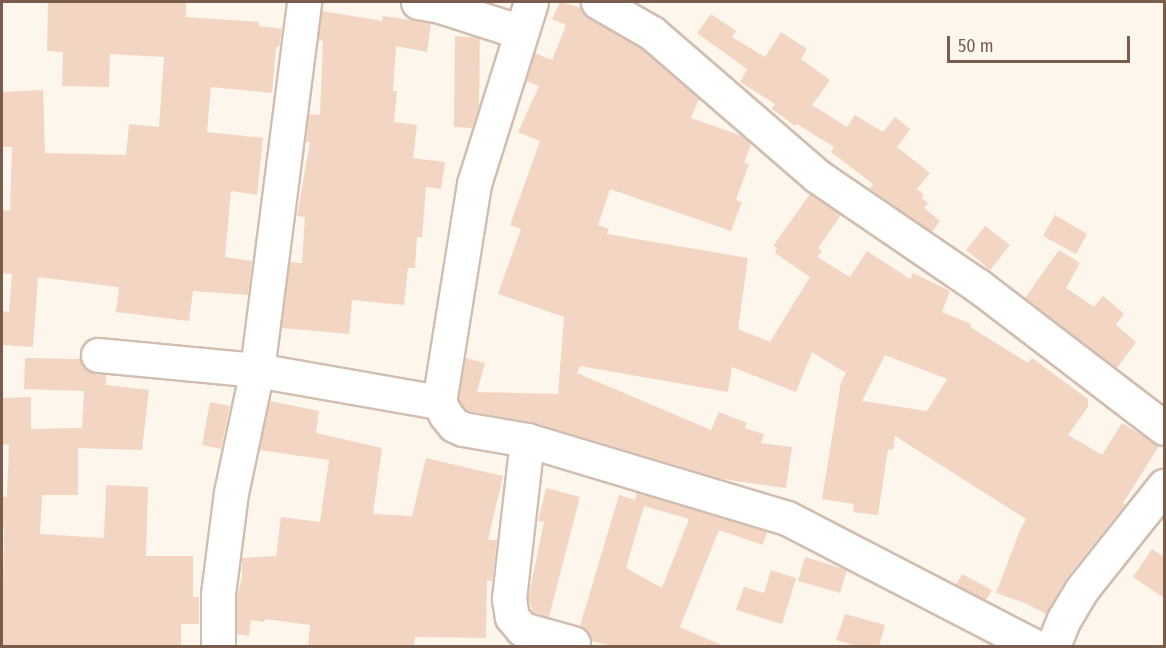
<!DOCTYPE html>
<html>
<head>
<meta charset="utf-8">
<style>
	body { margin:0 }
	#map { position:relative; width:1166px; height:648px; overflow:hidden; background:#fdf6ec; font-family:"Fira Sans Condensed",sans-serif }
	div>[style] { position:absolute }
	.building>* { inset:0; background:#f3d5c3 }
	.roads { filter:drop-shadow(2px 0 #d1beb0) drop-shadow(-2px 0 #d1beb0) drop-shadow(0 2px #d1beb0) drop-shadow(0 -2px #d1beb0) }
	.minor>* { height:33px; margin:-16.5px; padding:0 16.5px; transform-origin:16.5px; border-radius:16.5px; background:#fff }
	span { translate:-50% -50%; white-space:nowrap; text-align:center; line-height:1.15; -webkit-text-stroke:5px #fffaf3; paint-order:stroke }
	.frame { position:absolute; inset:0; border:3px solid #7a5c4d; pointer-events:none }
	.scale { position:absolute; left:947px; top:36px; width:183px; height:27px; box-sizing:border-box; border:3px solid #7a5c4d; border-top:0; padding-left:8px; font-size:18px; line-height:21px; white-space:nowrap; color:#7a5c4d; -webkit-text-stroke:4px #fffaf3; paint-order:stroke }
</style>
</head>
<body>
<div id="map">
	<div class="building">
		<i style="clip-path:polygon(48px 2px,186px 2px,186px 17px,259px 22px,259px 26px,282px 29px,279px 47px,276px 47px,272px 93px,211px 87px,207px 132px,263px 138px,257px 195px,231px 191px,225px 257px,252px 261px,248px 295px,193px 291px,189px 321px,116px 312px,119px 287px,38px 277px,33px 347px,2px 345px,2px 311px,9px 312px,12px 274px,2px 273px,2px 223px,3px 210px,10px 211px,12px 147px,2px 147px,2px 92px,43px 90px,45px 153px,126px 155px,129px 124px,159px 127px,164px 57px,110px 54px,109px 87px,62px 86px,63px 52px,47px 51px)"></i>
		<i style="clip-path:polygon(evenodd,560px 2px,581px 8px,589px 18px,641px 48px,699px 99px,691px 118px,742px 136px,751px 144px,744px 163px,749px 164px,736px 200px,742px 202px,731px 231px,610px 189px,598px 225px,609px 229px,607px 234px,748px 258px,738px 329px,770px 342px,810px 277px,775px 253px,777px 248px,773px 246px,810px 194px,841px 215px,818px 248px,822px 251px,817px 257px,850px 277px,867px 251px,910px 279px,913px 273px,950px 291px,942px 312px,971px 324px,970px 327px,1028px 363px,1032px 358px,1088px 399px,1088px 407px,1068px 435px,1102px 455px,1122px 423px,1159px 446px,1123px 503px,1125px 505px,1067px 577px,1046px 614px,1025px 603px,996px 593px,1020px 530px,1026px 519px,895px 436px,893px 450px,888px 449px,878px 515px,853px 512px,854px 504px,822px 499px,841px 382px,846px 373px,812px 352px,796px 392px,732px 367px,728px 392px,580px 366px,577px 373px,711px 430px,719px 412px,747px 423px,745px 428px,764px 434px,761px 443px,792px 447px,786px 488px,722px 479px,532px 422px,468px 411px,462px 405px,459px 399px,465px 358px,485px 363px,477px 392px,558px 394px,564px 317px,498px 294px,521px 229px,510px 225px,540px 141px,518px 132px,539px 86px,526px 81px,535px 53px,552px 60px,566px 25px,552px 19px,560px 2px,885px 355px,947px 379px,927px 411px,862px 401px,885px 355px)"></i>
		<i style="clip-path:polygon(322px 11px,382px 21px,383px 16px,431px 23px,427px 52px,396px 46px,393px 91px,397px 91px,394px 122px,417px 125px,413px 158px,445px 162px,441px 189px,426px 187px,422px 237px,417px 237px,415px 268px,408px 268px,404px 305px,352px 300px,349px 334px,281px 328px,290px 262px,302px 263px,305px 217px,297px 216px,310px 142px,306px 142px,309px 114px,320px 115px,323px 41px,318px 40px)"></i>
		<i style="clip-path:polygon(711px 14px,736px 31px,732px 37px,765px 57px,781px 32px,807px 49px,801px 59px,830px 80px,812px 105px,847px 127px,855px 115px,883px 132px,895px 117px,910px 129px,897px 147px,930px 173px,917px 189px,924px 195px,922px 198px,928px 203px,924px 208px,940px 221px,932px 232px,870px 189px,873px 184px,831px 152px,834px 147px,797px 124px,795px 126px,772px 109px,775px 104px,740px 82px,747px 69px,697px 33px)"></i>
		<i style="clip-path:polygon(455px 36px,480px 38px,479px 105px,472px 128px,454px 127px)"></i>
		<i style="clip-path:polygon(1055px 215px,1087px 234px,1076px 254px,1043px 236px)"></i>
		<i style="clip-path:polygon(985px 226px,1010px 245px,990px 270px,966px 250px)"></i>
		<i style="clip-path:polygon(1059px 250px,1080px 263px,1066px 288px,1094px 307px,1103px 296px,1124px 314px,1116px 325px,1136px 342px,1117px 368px,1025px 298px)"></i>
		<i style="clip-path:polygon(25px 358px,80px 359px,88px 371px,106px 375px,106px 385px,149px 390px,142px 450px,78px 448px,78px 495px,42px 495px,40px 534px,104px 538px,106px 485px,148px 487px,146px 556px,193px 556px,193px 597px,199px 597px,199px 624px,181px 624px,181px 646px,2px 646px,4px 527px,2px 527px,2px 496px,7px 497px,9px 444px,2px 445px,2px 398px,31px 397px,31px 429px,82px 428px,84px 391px,24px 389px)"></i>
		<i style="clip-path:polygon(270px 401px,319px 411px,316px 433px,382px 448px,373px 514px,412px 516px,426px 458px,503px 476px,488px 540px,497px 540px,492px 581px,487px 581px,486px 638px,415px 637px,414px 646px,308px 646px,310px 625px,265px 619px,264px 622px,251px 620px,249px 636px,237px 634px,237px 598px,242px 576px,242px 558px,276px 556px,281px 517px,320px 522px,329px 460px,259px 450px)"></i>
		<i style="clip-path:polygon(210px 402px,230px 406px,221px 449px,202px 445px)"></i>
		<i style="clip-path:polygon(546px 488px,580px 497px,549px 617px,533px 612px,528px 599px,544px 522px,538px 521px)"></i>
		<i style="clip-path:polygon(evenodd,637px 492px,767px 532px,763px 545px,719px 530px,680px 627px,723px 646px,612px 646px,591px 641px,587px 630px,580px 626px,619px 495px,635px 500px,637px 492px,644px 506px,689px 519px,662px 588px,626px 568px,644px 506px)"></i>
		<i style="clip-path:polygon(1152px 549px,1164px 557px,1164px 598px,1133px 577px)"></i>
		<i style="clip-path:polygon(805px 557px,847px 570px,840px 593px,798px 581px)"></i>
		<i style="clip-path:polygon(771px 570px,796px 578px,782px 624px,736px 610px,744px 587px,764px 593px)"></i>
		<i style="clip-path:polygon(962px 574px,992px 590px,986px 600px,956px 585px)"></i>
		<i style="clip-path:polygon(845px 614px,885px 625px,879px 646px,856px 646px,836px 640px)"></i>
	</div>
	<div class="roads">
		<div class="minor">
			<i style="left:418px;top:2px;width:22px;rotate:10deg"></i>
			<i style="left:440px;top:6px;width:85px;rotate:17.8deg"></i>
			<i style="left:531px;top:2px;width:191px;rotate:107.4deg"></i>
			<i style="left:474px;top:184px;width:221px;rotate:99.1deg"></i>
			<i style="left:439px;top:402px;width:15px;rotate:62deg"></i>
			<i style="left:446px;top:415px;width:13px;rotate:51deg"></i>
			<i style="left:454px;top:425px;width:10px;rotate:24deg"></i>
			<i style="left:463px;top:429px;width:65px;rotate:9.8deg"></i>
			<i style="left:527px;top:440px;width:271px;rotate:16.7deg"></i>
			<i style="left:787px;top:518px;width:278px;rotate:27.4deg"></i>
			<i style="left:598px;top:2px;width:62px;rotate:29.9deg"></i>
			<i style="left:652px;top:33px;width:218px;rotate:40.9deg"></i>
			<i style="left:817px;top:176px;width:194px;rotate:34.3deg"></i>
			<i style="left:977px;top:285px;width:235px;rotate:37.4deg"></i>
			<i style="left:98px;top:355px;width:160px;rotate:5.4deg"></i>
			<i style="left:257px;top:370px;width:371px;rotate:-82.7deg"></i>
			<i style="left:527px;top:440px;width:160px;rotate:96.5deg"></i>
			<i style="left:509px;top:599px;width:18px;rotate:81deg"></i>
			<i style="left:512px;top:617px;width:16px;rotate:50deg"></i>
			<i style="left:522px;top:629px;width:53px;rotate:15.4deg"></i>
			<i style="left:218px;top:646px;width:52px;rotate:-90deg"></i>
			<i style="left:218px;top:594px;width:102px;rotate:-82.7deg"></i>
			<i style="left:231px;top:493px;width:126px;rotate:-78.1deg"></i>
			<i style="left:257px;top:370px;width:185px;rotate:10deg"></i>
			<i style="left:1053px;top:646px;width:29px;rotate:-68deg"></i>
			<i style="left:1064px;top:619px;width:35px;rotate:-59deg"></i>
			<i style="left:1082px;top:589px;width:132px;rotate:-51.5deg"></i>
		</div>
	</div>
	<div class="frame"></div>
	<div class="scale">50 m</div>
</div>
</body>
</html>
